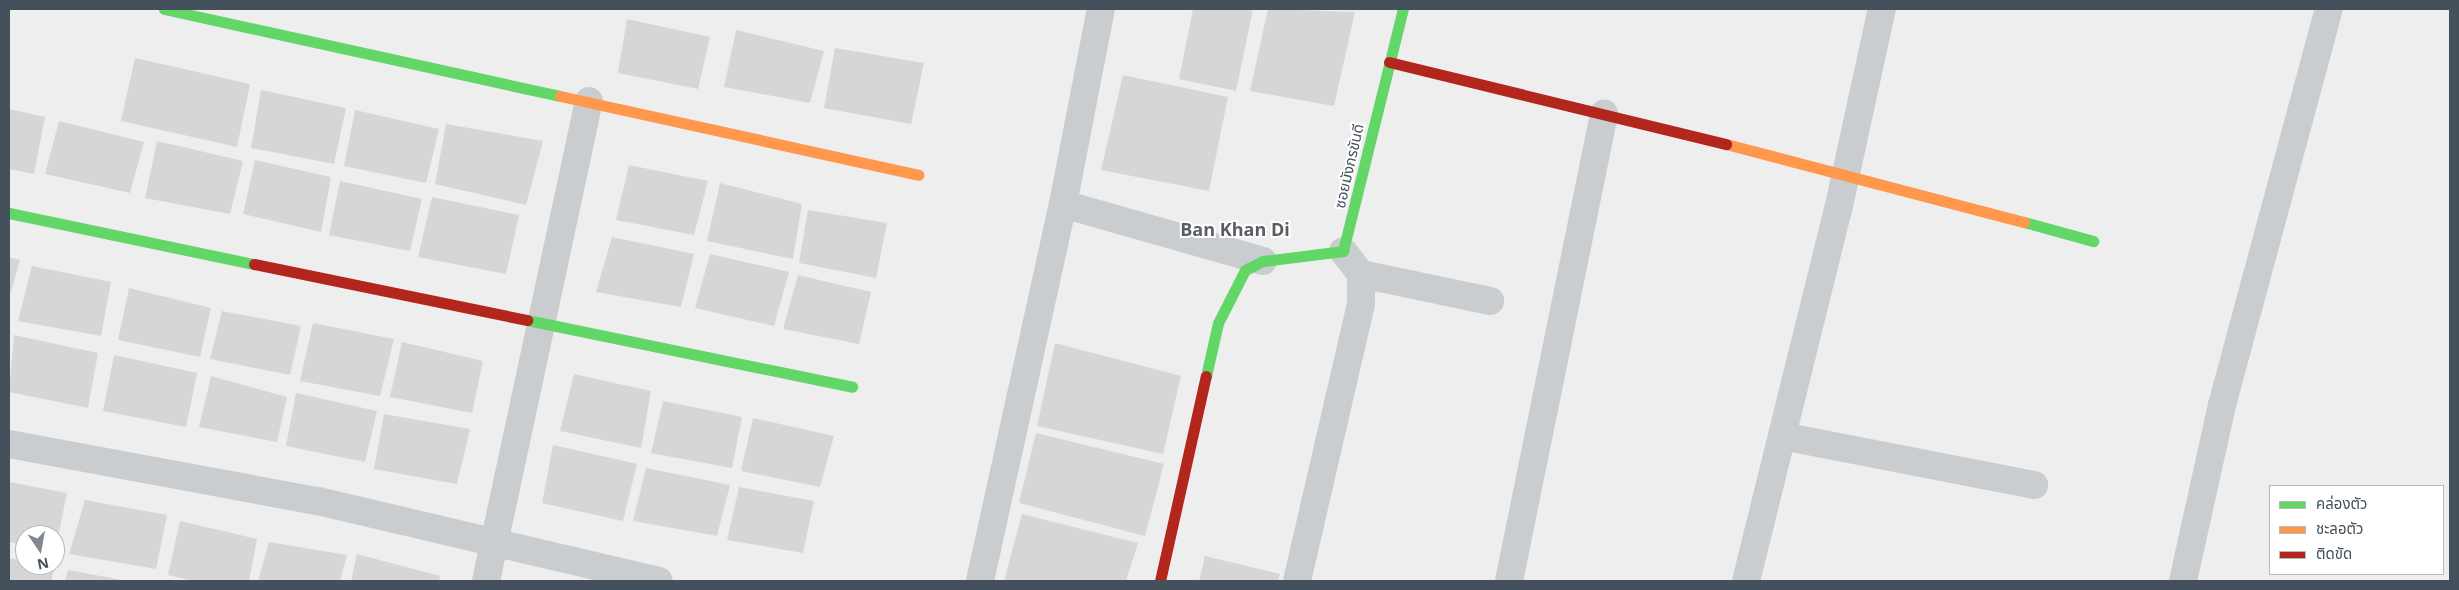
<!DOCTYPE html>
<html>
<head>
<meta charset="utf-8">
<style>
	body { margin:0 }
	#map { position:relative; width:2459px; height:590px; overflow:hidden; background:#efeeee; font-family:"Open Sans","Noto Sans Thai",sans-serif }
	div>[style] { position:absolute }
	.building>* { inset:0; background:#d6d6d9 }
	.street>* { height:28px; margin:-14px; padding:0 14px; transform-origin:14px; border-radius:14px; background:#cacdd0 }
	.fast>* { height:11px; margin:-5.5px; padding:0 5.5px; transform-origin:5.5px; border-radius:5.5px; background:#63d668 }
	.slow>* { height:11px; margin:-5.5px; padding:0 5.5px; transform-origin:5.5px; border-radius:5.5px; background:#ff974d }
	.jam>* { height:11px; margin:-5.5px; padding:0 5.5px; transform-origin:5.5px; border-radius:5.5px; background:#b3261e }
	span { translate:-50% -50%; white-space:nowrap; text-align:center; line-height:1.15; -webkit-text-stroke:4px #fff; paint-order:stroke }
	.street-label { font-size:15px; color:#44505c }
	.quarter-label { font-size:18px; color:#5a5d63; font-weight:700 }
	.frame { position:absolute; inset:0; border:10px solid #44505c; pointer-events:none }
	.legend { position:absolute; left:2269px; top:485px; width:175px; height:90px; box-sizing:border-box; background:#fff; border:1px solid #b4b9be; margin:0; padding:6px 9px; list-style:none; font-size:15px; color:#44505c }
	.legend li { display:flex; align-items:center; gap:10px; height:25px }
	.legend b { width:25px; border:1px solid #b4b9be }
	.north { position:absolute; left:15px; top:525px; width:50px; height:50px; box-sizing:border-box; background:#fff; border:1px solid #b4b9be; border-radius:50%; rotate:168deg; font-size:14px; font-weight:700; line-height:20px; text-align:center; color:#44505c }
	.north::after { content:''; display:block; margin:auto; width:18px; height:22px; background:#80878f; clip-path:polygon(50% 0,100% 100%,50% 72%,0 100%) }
</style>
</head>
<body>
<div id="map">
	<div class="building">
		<i style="clip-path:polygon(1193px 9px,1253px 9px,1236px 91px,1179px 79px)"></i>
		<i style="clip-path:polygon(1268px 9px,1355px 12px,1334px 106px,1250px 91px)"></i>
		<i style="clip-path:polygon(627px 19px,710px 37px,698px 89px,618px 73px)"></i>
		<i style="clip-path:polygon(736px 30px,824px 51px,810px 103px,724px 87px)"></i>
		<i style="clip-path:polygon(835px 48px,924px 63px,911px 124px,824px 108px)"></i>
		<i style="clip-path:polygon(135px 58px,250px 84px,237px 147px,121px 121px)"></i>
		<i style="clip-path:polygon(1123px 75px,1228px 97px,1209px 191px,1101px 170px)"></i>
		<i style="clip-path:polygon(261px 90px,346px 108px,334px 164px,251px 148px)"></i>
		<i style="clip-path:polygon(9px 109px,45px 117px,34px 174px,9px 169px)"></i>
		<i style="clip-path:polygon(355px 110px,439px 129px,426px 183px,344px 166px)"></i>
		<i style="clip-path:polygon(59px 121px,144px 142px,130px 193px,45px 174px)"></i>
		<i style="clip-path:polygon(446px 124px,543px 141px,526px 205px,435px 184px)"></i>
		<i style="clip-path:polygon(157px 141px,243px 161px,230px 214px,145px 198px)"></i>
		<i style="clip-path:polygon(255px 160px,331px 177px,321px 232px,243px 214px)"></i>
		<i style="clip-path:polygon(629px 165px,708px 181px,694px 235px,616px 220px)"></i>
		<i style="clip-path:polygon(340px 181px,422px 199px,410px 251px,329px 235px)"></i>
		<i style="clip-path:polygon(720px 183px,802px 204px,793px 259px,707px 241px)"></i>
		<i style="clip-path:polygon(432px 197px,519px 215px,506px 274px,418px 257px)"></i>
		<i style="clip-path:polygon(808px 210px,887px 223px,876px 278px,799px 263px)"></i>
		<i style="clip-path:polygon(612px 237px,694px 254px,681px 307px,596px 292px)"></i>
		<i style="clip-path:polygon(710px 254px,789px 272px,774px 326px,695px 308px)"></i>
		<i style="clip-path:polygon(9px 257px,20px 260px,9px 299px)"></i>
		<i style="clip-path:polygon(32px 266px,111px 282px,101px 336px,18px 321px)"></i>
		<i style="clip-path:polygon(798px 275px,871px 292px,859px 344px,783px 329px)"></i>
		<i style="clip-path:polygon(129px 288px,211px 308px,200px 357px,118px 340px)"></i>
		<i style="clip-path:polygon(222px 311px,301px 326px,290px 375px,210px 359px)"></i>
		<i style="clip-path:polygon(313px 323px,394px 339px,380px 396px,300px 381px)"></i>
		<i style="clip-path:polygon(14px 335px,98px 353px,88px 408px,9px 392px)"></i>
		<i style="clip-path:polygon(402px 342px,483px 361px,472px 413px,390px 397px)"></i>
		<i style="clip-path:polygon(1055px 343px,1181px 376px,1163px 454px,1037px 426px)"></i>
		<i style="clip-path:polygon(114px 355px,197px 373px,186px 427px,103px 411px)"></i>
		<i style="clip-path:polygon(574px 374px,651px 391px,641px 448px,560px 431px)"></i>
		<i style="clip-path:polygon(211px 376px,287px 397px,277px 442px,199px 427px)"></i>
		<i style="clip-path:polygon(296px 393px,377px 411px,365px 462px,286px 446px)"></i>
		<i style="clip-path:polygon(663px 401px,742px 417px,732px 468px,651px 453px)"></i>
		<i style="clip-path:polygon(384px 414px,470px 429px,457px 484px,374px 469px)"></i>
		<i style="clip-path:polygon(753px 418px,834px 436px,820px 487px,741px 471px)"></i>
		<i style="clip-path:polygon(1036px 433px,1164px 464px,1145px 536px,1019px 503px)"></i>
		<i style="clip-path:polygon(553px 445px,637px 464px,623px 521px,542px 503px)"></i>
		<i style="clip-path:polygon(646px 468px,730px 485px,717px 536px,633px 521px)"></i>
		<i style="clip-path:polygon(9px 482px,67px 493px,56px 547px,55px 535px,25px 535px,25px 545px,9px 542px)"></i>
		<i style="clip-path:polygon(739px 487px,814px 501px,803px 553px,727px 540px)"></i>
		<i style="clip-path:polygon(85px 500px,167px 515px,156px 569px,69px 554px)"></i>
		<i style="clip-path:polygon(1022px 514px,1138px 543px,1126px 581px,1004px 581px)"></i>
		<i style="clip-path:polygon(180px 521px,257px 539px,249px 581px,194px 581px,168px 575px)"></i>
		<i style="clip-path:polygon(269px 542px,347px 555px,340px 581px,258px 581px)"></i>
		<i style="clip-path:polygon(357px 554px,440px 576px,439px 581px,351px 581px)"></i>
		<i style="clip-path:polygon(1205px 556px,1280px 574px,1278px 581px,1199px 581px)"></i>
		<i style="clip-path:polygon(9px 558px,25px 562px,25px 565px,54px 569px,51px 581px,9px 581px)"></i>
		<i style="clip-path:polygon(68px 570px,122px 580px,122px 581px,65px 581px)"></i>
	</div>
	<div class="street">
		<i style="left:1063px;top:204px;width:208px;rotate:15.9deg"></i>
		<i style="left:1361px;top:274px;width:132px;rotate:11.8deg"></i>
		<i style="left:1782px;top:436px;width:257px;rotate:11deg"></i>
		<i style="left:9px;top:444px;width:314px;rotate:10.5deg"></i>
		<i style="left:318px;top:501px;width:350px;rotate:13.2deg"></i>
		<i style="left:486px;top:581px;width:491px;rotate:-77.9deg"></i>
		<i style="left:980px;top:581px;width:386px;rotate:-77.6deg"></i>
		<i style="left:1063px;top:204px;width:199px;rotate:-79deg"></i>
		<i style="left:1297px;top:581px;width:284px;rotate:-77deg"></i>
		<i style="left:1361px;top:304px;width:30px;rotate:-90deg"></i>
		<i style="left:1361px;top:274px;width:29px;rotate:-128deg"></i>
		<i style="left:1509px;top:581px;width:477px;rotate:-78.5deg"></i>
		<i style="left:1746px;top:581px;width:382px;rotate:-76.1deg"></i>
		<i style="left:1838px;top:210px;width:206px;rotate:-77.7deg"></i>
		<i style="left:2183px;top:581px;width:180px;rotate:-77.5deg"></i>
		<i style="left:2222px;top:405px;width:410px;rotate:-74.9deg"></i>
	</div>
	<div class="fast">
		<i style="left:164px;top:9px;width:405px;rotate:12.4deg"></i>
		<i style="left:9px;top:213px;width:250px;rotate:11.8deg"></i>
		<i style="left:2024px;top:222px;width:72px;rotate:15.4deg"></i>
		<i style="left:527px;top:320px;width:332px;rotate:11.6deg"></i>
		<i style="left:1206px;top:376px;width:54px;rotate:-77.2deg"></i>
		<i style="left:1218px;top:323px;width:59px;rotate:-63deg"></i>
		<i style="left:1245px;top:270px;width:20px;rotate:-27deg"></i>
		<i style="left:1263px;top:261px;width:81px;rotate:-7.1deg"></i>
		<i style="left:1343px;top:251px;width:249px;rotate:-76.1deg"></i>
	</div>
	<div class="slow">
		<i style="left:560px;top:96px;width:367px;rotate:12.4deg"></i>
		<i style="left:1726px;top:144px;width:308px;rotate:14.7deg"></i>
	</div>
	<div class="jam">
		<i style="left:1389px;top:62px;width:347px;rotate:13.7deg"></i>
		<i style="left:254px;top:264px;width:279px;rotate:11.6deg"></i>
		<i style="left:1160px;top:581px;width:210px;rotate:-77.4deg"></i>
	</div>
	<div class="street-label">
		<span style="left:1349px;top:166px;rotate:-77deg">ซอยมังกรขันดี</span>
	</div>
	<div class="quarter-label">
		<span style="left:1235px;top:229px">Ban Khan Di</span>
	</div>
	<div class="frame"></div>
	<ul class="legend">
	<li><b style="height:6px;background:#63d668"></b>คล่องตัว</li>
	<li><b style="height:6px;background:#ff974d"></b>ชะลอตัว</li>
	<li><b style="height:6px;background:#b3261e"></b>ติดขัด</li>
	</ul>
	<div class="north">N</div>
</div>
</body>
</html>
